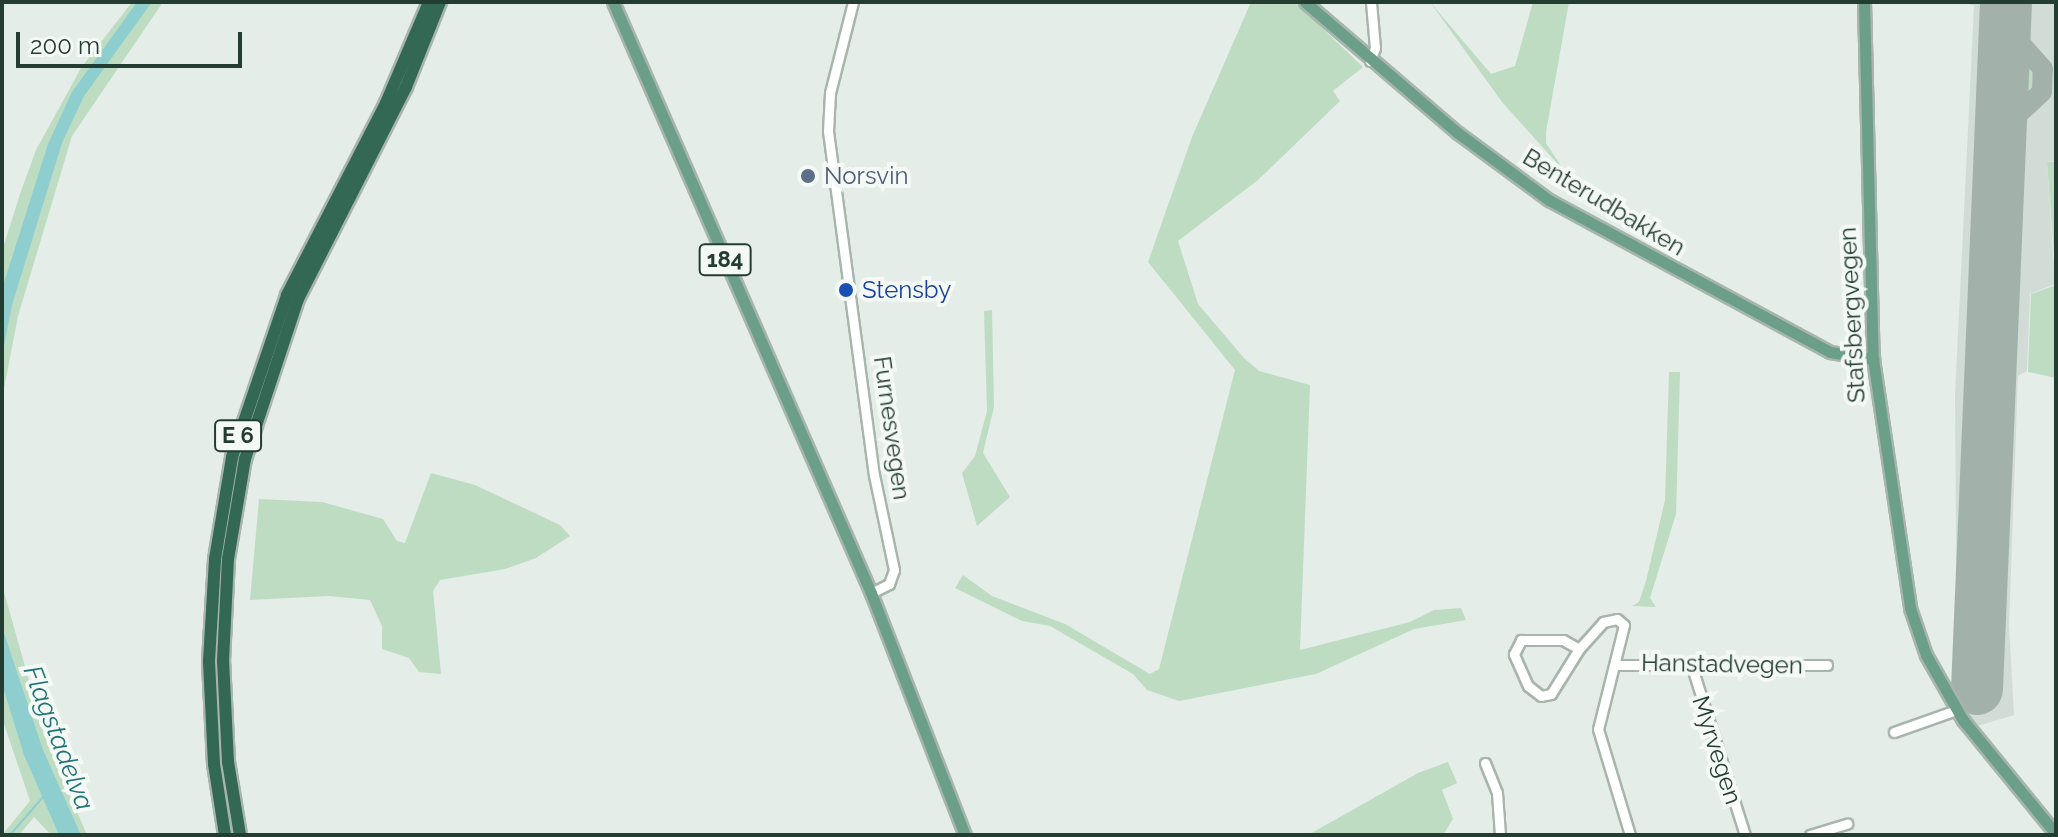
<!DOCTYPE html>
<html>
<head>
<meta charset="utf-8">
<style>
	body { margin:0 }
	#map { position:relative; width:2058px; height:837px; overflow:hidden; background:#e4ede7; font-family:Raleway,sans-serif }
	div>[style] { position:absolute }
	.built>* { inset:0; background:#d2dcd6 }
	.green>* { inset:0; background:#bedcc2 }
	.water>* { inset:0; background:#8fcece }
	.stream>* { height:2px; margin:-1px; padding:0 1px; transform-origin:1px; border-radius:1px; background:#8fcece }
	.taxiway>* { height:20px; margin:-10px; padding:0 10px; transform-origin:10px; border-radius:10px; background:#a2b2aa }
	.runway>* { height:52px; margin:-26px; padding:0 26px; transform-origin:26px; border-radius:26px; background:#a2b2aa }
	.roads { filter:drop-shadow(2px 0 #a7b5ad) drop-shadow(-2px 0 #a7b5ad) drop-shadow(0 2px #a7b5ad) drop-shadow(0 -2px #a7b5ad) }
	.minor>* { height:9px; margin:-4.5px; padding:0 4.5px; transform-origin:4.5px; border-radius:4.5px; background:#fff }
	.major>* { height:11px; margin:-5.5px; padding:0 5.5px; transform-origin:5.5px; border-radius:5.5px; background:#6b9f8a }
	.highway>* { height:12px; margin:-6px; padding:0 6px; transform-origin:6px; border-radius:6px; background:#326854 }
	.dots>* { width:22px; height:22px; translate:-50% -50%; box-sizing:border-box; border:4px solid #f4f9f6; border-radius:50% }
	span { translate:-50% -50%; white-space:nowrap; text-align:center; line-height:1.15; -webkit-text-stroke:8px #f4f9f6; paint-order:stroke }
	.shield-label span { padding:2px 6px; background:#f4f9f6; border:2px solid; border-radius:6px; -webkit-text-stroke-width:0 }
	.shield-label { font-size:22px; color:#243d33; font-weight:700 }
	.service-label { font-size:24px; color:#4e5e75 }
	.left { translate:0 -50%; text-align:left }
	.street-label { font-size:24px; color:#243d33 }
	.transit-label { font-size:24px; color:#164399 }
	.water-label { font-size:26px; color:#217476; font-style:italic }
	.frame { position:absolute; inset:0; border:4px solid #243d33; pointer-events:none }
	.scale { position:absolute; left:16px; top:32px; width:226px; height:36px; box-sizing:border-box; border:4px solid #243d33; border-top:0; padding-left:10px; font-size:24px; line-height:28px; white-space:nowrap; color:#243d33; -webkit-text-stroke:6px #f4f9f6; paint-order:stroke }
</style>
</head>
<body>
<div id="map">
	<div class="built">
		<i style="clip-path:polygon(1965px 2px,2056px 2px,2056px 161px,2047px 162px,2055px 284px,2030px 294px,2027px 371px,2018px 376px,2009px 626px,2014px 715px,1974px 727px,1957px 678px,1955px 396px,1974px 6px)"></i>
	</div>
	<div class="green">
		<i style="clip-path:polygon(132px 2px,163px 2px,72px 136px,18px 316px,2px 399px,2px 251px,20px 194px,36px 150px,81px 68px)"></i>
		<i style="clip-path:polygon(1251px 2px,1295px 2px,1363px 67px,1333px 91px,1340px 101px,1258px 180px,1178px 241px,1198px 304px,1244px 358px,1259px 371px,1310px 385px,1300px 650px,1410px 622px,1434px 610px,1461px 608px,1466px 620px,1414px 629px,1316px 674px,1179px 701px,1147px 690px,1133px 674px,1050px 626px,1022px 621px,955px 588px,963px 575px,992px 596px,1065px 624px,1150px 674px,1159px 669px,1235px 370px,1148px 262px,1192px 137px)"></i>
		<i style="clip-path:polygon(1430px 2px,1491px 74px,1515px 66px,1533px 2px,1569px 2px,1546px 132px,1546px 143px,1565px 172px,1502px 102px)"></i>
		<i style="clip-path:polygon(2010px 37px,2037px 67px,2036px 93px,2006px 121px)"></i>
		<i style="clip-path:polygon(2047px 162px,2056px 162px,2056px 281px)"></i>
		<i style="clip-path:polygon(2056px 285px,2056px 378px,2028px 372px,2031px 294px)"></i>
		<i style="clip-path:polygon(992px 310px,994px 407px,983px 453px,1010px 497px,977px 526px,962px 473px,975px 456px,987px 411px,984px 311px)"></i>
		<i style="clip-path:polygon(1669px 372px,1680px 372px,1676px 514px,1650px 598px,1656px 607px,1632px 606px,1639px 602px,1646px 581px,1665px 500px)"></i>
		<i style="clip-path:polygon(431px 473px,475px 485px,560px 525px,570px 536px,536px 558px,505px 569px,440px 580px,433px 591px,441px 674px,419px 672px,409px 658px,382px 649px,382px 626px,370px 600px,329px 596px,250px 600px,259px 499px,322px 502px,383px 519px,397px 541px,405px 543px)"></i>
		<i style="clip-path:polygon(2px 585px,45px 737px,87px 835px,51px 835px,34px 817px,19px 835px,2px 835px,30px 801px,2px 718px)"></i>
		<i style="clip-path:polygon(1448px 762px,1457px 783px,1442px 790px,1453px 819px,1443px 835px,1308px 835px,1418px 773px)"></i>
	</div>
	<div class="water">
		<i style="clip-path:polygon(137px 2px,152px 2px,84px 96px,62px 143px,12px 305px,2px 356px,2px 289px,48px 144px,72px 92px)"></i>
		<i style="clip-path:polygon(2px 627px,43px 750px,81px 835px,59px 835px,24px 755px,2px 684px)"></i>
	</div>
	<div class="stream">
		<i style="left:10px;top:835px;width:50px;rotate:-49deg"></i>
	</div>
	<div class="taxiway">
		<i style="left:2000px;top:131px;width:57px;rotate:-42.9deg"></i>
		<i style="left:2042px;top:92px;width:23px;rotate:-88deg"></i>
		<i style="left:2043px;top:69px;width:57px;rotate:-131.5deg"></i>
	</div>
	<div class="runway">
		<i style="left:1977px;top:689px;width:688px;rotate:-87.58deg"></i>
	</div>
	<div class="roads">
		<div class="minor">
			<i style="left:853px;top:2px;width:94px;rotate:104.2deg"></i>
			<i style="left:830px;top:93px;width:38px;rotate:93deg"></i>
			<i style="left:828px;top:131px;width:347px;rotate:82.4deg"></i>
			<i style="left:874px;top:475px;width:97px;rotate:78.1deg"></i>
			<i style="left:894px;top:570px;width:15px;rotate:110deg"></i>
			<i style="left:889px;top:584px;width:20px;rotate:153deg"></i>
			<i style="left:1370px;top:61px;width:14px;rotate:-69deg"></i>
			<i style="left:1375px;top:48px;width:46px;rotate:-95deg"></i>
			<i style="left:1521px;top:640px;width:42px"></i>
			<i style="left:1563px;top:640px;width:18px;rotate:29deg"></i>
			<i style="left:1579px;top:649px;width:53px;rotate:121.9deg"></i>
			<i style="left:1551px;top:694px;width:10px;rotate:169deg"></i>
			<i style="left:1541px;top:696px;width:16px;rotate:-142deg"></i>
			<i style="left:1528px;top:686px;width:35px;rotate:-114deg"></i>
			<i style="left:1514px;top:654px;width:16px;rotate:-63deg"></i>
			<i style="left:1579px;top:649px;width:36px;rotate:-48deg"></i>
			<i style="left:1603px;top:622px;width:14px;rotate:-12deg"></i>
			<i style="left:1617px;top:619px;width:9px;rotate:41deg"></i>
			<i style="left:1624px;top:625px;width:107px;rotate:104deg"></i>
			<i style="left:1598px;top:729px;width:111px;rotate:73.2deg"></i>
			<i style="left:1691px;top:664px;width:179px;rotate:72.5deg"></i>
			<i style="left:1618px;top:665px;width:209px"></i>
			<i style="left:1894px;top:732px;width:66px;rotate:-19.5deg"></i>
			<i style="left:1485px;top:763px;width:32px;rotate:68deg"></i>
			<i style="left:1497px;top:793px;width:42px;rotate:85.9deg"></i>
			<i style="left:1810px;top:835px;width:39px;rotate:-17deg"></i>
		</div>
		<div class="major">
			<i style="left:613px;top:2px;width:645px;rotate:66.42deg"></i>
			<i style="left:871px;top:593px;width:260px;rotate:68.8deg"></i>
			<i style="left:1305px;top:2px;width:201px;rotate:40.6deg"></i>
			<i style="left:1458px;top:133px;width:113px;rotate:36.4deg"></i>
			<i style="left:1549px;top:200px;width:319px;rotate:28.4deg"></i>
			<i style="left:1830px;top:352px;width:44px;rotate:9.2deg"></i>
			<i style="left:1864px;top:2px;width:357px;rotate:88.6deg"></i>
			<i style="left:1873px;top:359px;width:252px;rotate:81.5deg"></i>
			<i style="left:1910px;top:608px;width:50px;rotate:71.2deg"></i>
			<i style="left:1926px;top:655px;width:75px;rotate:60.4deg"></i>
			<i style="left:1963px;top:720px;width:147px;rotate:50.8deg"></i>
		</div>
		<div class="highway">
			<i style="left:225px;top:835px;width:72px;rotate:-98.8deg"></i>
			<i style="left:214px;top:764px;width:103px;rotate:-92.8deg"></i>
			<i style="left:209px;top:661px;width:102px;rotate:-86.6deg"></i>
			<i style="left:215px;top:559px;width:103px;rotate:-80.5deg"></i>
			<i style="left:232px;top:457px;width:171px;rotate:-71.2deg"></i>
			<i style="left:287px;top:295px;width:216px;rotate:-62.7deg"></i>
			<i style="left:386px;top:103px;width:110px;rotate:-66.9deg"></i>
			<i style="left:240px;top:835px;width:74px;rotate:-99.3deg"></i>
			<i style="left:228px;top:762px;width:101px;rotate:-92.8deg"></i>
			<i style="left:223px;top:661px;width:102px;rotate:-87.2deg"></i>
			<i style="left:228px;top:559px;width:101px;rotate:-80.4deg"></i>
			<i style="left:245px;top:459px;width:169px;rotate:-71.7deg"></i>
			<i style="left:298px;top:299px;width:238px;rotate:-63deg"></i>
			<i style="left:406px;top:87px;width:92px;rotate:-68.2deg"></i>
		</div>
	</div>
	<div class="dots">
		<i style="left:808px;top:176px;background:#5c6f8a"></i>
		<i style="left:846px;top:290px;background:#1a4fb4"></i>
	</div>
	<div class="shield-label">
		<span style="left:725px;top:260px">184</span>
		<span style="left:238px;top:436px">E 6</span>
	</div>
	<div class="service-label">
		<span class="left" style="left:824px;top:176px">Norsvin</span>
	</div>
	<div class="street-label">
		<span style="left:1604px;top:202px;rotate:31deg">Benterudbakken</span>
		<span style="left:1852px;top:315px;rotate:-93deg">Stafsbergvegen</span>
		<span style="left:892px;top:428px;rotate:82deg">Furnesvegen</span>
		<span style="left:1722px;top:664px;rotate:1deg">Hanstadvegen</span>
		<span style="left:1717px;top:750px;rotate:72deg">Myrvegen</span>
	</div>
	<div class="transit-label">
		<span class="left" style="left:862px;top:290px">Stensby</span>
	</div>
	<div class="water-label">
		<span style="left:58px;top:738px;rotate:69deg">Flagstadelva</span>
	</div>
	<div class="frame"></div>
	<div class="scale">200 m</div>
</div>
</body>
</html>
